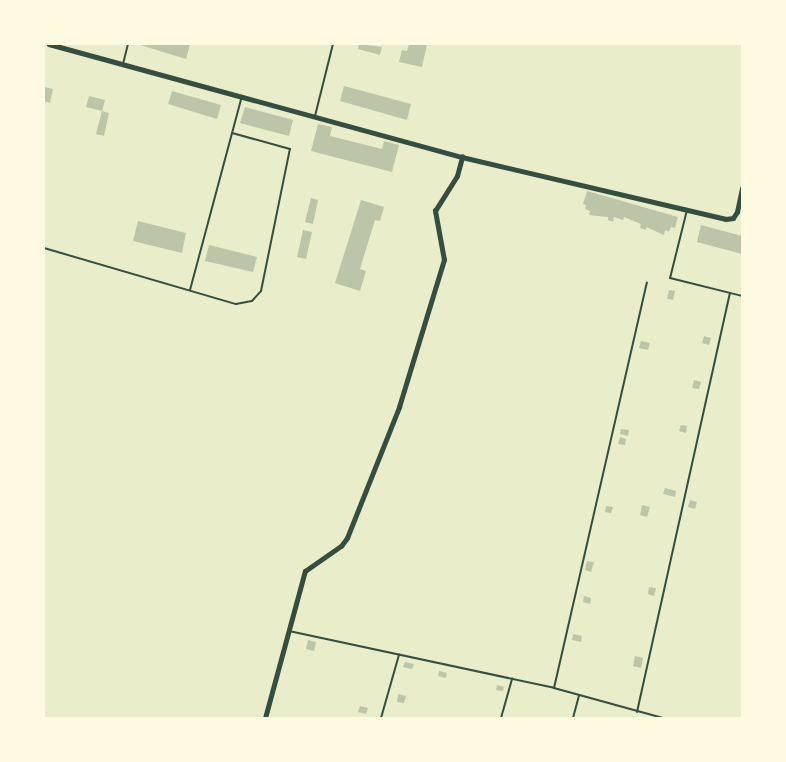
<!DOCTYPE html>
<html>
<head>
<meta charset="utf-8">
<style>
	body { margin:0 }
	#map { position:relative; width:786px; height:762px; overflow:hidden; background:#e9edc9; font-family:Mulish,sans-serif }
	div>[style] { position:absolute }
	.building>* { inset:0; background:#bcc5a7 }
	.service>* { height:2px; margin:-1px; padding:0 1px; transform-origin:1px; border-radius:1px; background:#344e41 }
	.minor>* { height:4.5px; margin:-2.25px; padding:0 2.25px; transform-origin:2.25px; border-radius:2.25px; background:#344e41 }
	span { translate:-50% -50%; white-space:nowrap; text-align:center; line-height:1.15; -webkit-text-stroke:4.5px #fefae0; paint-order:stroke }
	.frame { position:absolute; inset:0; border:45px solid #fefae0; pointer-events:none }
</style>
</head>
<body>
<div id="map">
	<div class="building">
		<i style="clip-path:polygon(137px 44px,190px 44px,186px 59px)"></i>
		<i style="clip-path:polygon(359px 44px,382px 47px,380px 55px,358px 49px)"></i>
		<i style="clip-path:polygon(409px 44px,427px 44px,422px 67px,399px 62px,402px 50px,407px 51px)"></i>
		<i style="clip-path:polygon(344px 86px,411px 104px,407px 120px,340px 101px)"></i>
		<i style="clip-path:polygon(44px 87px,53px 89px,50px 103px,44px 101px)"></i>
		<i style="clip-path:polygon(172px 91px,221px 105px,217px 119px,168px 104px)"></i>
		<i style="clip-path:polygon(89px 96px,105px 100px,102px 111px,109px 113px,104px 136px,96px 134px,102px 111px,86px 107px)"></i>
		<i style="clip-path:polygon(245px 107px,293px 120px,289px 136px,240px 123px)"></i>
		<i style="clip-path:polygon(318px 124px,332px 127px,330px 136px,382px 149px,384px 141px,399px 145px,392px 172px,311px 151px)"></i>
		<i style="clip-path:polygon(587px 191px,678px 217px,675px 228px,671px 227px,669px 232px,665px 230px,664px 235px,646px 227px,646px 230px,640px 228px,641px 224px,624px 217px,623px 220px,614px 217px,613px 222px,608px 220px,608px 217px,589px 215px,590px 211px,585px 209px,586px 205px,583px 204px)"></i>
		<i style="clip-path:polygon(311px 198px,318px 200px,313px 224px,305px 222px)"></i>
		<i style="clip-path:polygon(361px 200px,384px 207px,380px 221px,375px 220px,360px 269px,366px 271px,360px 291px,335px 283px)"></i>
		<i style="clip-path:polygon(138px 221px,186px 233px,182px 253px,133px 241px)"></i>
		<i style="clip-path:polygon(701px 225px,742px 236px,742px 254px,697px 242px)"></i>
		<i style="clip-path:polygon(303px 230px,312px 232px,306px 259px,297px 257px)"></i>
		<i style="clip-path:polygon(209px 245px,257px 257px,253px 272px,205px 261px)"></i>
		<i style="clip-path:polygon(669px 290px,675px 291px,673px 300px,667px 299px)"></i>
		<i style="clip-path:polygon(704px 336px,711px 338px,709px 345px,702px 343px)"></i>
		<i style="clip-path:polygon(641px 341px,650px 343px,648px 350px,639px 348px)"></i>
		<i style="clip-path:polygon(694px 380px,701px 382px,699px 389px,692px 388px)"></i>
		<i style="clip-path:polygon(681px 425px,687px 426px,686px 433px,679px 431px)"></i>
		<i style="clip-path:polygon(621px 429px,629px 430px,628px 436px,620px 434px)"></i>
		<i style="clip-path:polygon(620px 437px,626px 439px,625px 445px,618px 444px)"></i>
		<i style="clip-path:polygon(665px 488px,676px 491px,675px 497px,663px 494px)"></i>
		<i style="clip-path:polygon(690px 500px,697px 502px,695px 509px,688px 507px)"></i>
		<i style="clip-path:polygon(642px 505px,650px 507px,647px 517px,640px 515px)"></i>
		<i style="clip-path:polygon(606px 506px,613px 507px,611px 513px,605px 512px)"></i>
		<i style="clip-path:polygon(587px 561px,594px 562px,591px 572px,585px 570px)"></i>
		<i style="clip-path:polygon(649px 587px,656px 588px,654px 596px,648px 594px)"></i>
		<i style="clip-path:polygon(584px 596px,591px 598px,590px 604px,583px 602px)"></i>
		<i style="clip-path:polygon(573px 634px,582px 636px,581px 642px,572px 640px)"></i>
		<i style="clip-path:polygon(308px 640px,316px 642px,314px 651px,306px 649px)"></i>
		<i style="clip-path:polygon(635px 656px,643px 658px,641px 668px,633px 666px)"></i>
		<i style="clip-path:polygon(405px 662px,414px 664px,412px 669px,403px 667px)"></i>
		<i style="clip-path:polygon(439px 671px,447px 673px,446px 678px,438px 676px)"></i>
		<i style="clip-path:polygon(497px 685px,504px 687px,503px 691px,496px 690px)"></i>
		<i style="clip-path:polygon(398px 694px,406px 696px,404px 703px,397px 702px)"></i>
		<i style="clip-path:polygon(360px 706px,368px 708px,366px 714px,358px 712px)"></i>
	</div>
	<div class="service">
		<i style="left:123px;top:64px;width:21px;rotate:-76deg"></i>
		<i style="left:315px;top:116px;width:74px;rotate:-76deg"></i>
		<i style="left:687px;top:210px;width:70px;rotate:104deg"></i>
		<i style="left:670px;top:278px;width:74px;rotate:14deg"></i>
		<i style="left:44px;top:248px;width:200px;rotate:16.3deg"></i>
		<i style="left:236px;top:304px;width:16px;rotate:-11deg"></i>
		<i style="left:252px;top:301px;width:13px;rotate:-48deg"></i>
		<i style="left:261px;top:291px;width:145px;rotate:-78.5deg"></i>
		<i style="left:290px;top:149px;width:60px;rotate:-164.6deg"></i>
		<i style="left:190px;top:290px;width:201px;rotate:-75deg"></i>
		<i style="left:289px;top:631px;width:271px;rotate:12.1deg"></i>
		<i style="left:554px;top:688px;width:113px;rotate:15.4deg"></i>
		<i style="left:554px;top:688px;width:416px;rotate:-77.1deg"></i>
		<i style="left:637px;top:712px;width:429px;rotate:-77.5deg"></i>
		<i style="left:381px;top:718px;width:66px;rotate:-74.1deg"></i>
		<i style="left:501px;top:718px;width:41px;rotate:-74.2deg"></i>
		<i style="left:573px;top:718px;width:23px;rotate:-75deg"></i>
	</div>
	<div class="minor">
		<i style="left:49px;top:44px;width:428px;rotate:15.3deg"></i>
		<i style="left:462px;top:157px;width:271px;rotate:13.2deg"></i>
		<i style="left:726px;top:219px;width:7px;rotate:-8deg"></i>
		<i style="left:733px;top:218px;width:7px;rotate:-56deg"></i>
		<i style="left:737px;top:212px;width:24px;rotate:-78deg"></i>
		<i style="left:265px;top:718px;width:152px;rotate:-74.8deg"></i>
		<i style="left:305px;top:571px;width:44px;rotate:-34.8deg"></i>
		<i style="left:341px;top:546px;width:10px;rotate:-53deg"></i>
		<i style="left:347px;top:538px;width:141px;rotate:-68.3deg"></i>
		<i style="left:399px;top:407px;width:154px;rotate:-73deg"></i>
		<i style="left:444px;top:260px;width:50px;rotate:-100.4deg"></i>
		<i style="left:435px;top:211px;width:41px;rotate:-57.8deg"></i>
		<i style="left:457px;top:176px;width:20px;rotate:-75deg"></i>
	</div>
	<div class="frame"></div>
</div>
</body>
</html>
